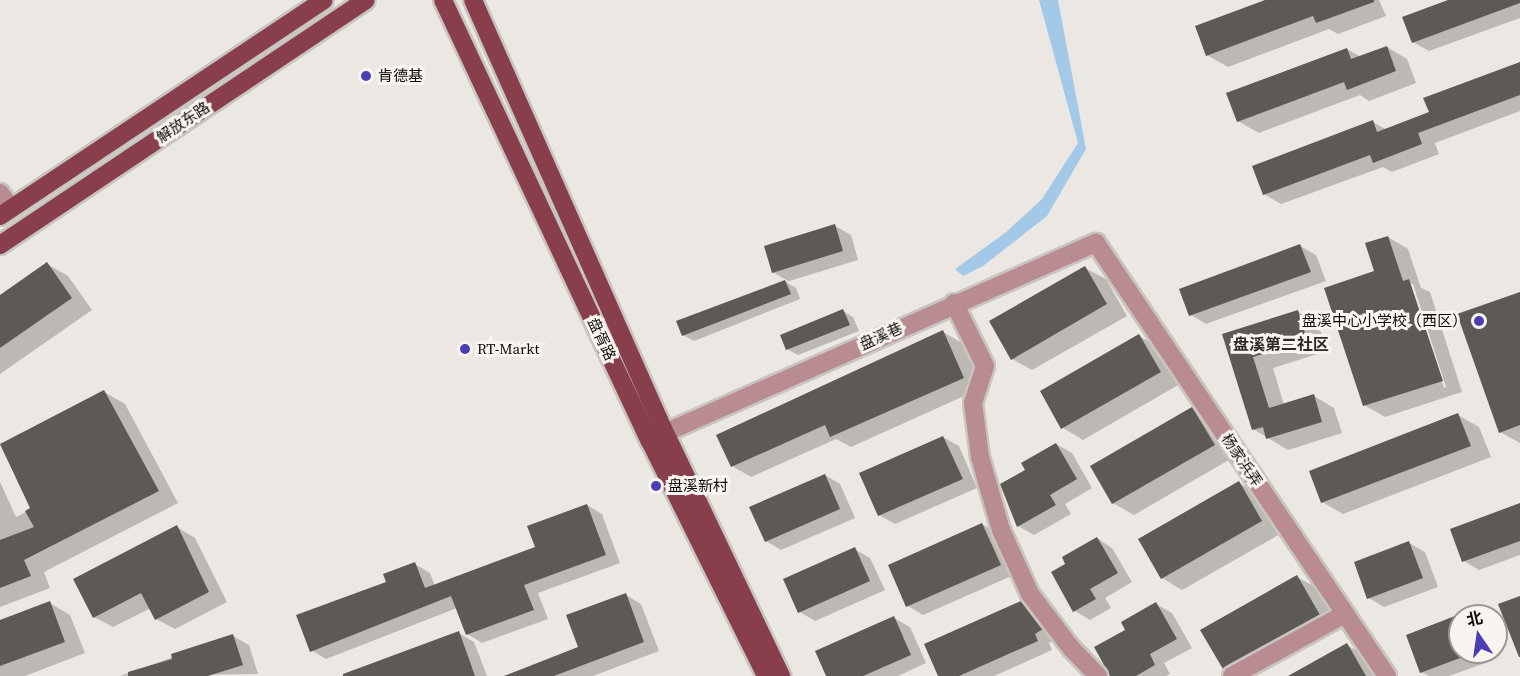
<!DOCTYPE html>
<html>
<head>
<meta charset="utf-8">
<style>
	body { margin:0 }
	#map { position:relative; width:1520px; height:676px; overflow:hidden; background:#ebe7e2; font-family:"Source Serif 4","Noto Sans SC",serif }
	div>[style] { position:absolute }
	.water>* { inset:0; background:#a2c9e8 }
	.shadow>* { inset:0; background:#0003 }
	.building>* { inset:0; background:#5d5a56 }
	.roads { filter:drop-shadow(2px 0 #c8c4c0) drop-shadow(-2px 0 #c8c4c0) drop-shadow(0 2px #c8c4c0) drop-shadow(0 -2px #c8c4c0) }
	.minor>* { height:18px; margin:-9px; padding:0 9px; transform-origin:9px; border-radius:9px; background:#b88c91 }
	.major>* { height:18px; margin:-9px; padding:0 9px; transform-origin:9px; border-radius:9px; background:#893e4c }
	.dots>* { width:16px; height:16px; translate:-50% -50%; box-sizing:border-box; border:3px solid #f8f4ef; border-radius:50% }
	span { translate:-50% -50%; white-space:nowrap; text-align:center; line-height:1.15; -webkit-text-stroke:6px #f8f4ef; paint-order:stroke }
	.poi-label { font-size:15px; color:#0e0d0b }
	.left { translate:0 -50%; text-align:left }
	.right { translate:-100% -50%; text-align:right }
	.street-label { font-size:15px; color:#0e0d0b }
	.neighbourhood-label { font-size:16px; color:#2c2925; font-weight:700 }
	.north { position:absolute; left:1448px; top:604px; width:60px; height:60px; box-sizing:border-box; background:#f8f4ef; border:2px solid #9a9894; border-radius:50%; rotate:347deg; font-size:16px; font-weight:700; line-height:24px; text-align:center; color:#0e0d0b }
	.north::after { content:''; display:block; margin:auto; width:21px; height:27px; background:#4b3db4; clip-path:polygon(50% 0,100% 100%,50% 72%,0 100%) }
</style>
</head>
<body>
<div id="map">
	<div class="water">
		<i style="clip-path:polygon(1039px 0,1058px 0,1086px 149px,1047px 216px,983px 266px,963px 276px,955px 269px,1005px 233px,1042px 199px,1078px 143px)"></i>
	</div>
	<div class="shadow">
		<i style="clip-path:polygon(1270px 0,1379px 0,1386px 16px,1338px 34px,1329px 29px,1228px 67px,1207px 55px)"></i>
		<i style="clip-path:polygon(1452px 0,1520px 0,1520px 18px,1429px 51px,1413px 42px)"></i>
		<i style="clip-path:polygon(1387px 47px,1407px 59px,1416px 83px,1369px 101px,1360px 95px,1259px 133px,1238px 121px,1347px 49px,1361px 57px)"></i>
		<i style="clip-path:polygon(1520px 63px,1520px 111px,1435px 143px,1439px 154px,1392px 172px,1383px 167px,1281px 204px,1264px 194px,1373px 122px,1387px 130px,1431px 113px)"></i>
		<i style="clip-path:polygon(835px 226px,851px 235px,858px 260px,786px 282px,796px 288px,800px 299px,694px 341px,683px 335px,678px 322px,788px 281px,773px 272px)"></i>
		<i style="clip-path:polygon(evenodd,1388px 237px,1408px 249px,1421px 288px,1430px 292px,1462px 392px,1385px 417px,1364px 405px,1376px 272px,1388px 237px,1409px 284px,1413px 284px,1446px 387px,1444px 388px,1409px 284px)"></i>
		<i style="clip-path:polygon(1300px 246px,1316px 255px,1326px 281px,1206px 324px,1191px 315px)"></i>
		<i style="clip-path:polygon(47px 264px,68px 276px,92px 310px,0 374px,0 297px)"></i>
		<i style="clip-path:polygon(1085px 268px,1106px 279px,1127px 316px,1032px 370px,1012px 359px)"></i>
		<i style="clip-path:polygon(1520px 293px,1520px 443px,1500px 432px)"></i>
		<i style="clip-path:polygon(843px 311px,853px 317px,859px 331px,798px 355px,787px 349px)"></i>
		<i style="clip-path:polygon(1298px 312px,1318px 324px,1327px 351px,1273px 368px,1284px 405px,1314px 396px,1334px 408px,1342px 433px,1288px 450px,1253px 429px,1224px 335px)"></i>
		<i style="clip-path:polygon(943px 332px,962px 343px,982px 388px,851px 447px,836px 439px,751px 477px,732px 466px)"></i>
		<i style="clip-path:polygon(1139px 336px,1160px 348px,1180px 384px,1083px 440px,1063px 428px)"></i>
		<i style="clip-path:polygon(104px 392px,125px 404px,178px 503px,44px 572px,50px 588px,0 607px,0 482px,16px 517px,32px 509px,0 445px)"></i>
		<i style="clip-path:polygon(1192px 409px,1213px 421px,1234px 457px,1134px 515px,1113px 503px)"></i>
		<i style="clip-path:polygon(1458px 415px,1479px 427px,1491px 457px,1343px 514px,1322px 502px)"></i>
		<i style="clip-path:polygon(943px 437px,959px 446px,977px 488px,895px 524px,879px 515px)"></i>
		<i style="clip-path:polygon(1056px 444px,1072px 453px,1092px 488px,1065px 504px,1071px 514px,1034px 535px,1018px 526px,1027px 470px)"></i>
		<i style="clip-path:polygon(825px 475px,840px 484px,855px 518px,781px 550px,766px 541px)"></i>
		<i style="clip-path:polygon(1239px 483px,1259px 494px,1282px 533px,1182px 590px,1162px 578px)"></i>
		<i style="clip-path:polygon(587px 505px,602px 514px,620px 563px,538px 593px,548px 619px,482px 643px,467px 634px,457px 608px,326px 659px,311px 650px,415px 564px,430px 573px,435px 586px,536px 547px)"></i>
		<i style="clip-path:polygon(1520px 505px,1520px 555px,1479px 570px,1464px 561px)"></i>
		<i style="clip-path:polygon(982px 524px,998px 533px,1016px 574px,923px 615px,908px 606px)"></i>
		<i style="clip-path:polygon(177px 527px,195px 538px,227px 602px,175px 629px,156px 619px,151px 608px,113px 627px,94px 617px)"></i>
		<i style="clip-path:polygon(1097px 538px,1112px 548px,1132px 582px,1105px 598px,1111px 608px,1090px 620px,1075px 611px,1068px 564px)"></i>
		<i style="clip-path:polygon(1409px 543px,1425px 552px,1438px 587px,1384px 607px,1369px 598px)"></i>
		<i style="clip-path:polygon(854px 549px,870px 558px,885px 590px,815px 621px,800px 612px)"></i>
		<i style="clip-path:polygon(1297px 577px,1317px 588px,1339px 627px,1252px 676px,1237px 676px,1224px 668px)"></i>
		<i style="clip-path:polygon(626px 595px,641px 604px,659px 651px,593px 676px,504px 676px,580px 648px)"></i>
		<i style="clip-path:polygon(1021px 602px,1037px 612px,1057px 639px,1049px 643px,1052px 650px,994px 676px,940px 676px)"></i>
		<i style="clip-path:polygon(50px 603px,70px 615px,85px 653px,25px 676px,0 676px,0 622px)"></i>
		<i style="clip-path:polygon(1156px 604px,1172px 613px,1192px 648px,1164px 663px,1170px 674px,1166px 676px,1112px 676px,1127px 630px)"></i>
		<i style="clip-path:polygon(1460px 617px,1460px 652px,1485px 652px,1488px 662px,1449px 676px,1429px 676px,1421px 672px)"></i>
		<i style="clip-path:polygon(894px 618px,910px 627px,926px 663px,898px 676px,828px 676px)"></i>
		<i style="clip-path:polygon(459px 633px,474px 642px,487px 676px,343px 676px)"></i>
		<i style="clip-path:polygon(233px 636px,249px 645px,258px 674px,120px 676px)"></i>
		<i style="clip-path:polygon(1347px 645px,1368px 657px,1379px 676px,1291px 676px)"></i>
	</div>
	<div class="building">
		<i style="clip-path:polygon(1265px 0,1374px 0,1374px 2px,1316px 23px,1313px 16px,1206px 56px,1195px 26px)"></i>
		<i style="clip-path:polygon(1448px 0,1520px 0,1520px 3px,1412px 43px,1402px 17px)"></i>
		<i style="clip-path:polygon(1387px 46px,1396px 71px,1347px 90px,1344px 82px,1237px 122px,1226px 93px,1347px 48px,1351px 59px)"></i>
		<i style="clip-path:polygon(1520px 62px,1520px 95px,1418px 133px,1422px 144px,1373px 163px,1370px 155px,1263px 195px,1252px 166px,1373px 120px,1377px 132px,1429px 112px,1423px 98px)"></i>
		<i style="clip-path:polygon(835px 224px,843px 251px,772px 273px,764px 246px)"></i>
		<i style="clip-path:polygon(1388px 236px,1403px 281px,1409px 279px,1443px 381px,1363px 406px,1324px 288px,1374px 271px,1365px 243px)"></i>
		<i style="clip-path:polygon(1300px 244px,1311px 272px,1189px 316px,1179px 289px)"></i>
		<i style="clip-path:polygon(47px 262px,72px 298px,0 348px,0 295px)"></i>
		<i style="clip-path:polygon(1085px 266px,1107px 304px,1011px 360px,989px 321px)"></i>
		<i style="clip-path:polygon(785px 280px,791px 294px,682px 336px,676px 321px)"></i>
		<i style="clip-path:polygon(1520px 292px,1520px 425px,1499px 433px,1457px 314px)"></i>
		<i style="clip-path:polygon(843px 309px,850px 325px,786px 350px,780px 335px)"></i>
		<i style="clip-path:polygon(1298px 310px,1307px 340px,1253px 357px,1269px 408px,1314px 394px,1322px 422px,1266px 439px,1263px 427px,1252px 430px,1222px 334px)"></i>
		<i style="clip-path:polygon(943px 330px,964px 378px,830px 437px,825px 425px,731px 467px,716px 435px)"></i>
		<i style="clip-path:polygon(1139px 334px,1161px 372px,1061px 429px,1040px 391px)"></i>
		<i style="clip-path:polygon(104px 390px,159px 491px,24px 560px,31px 576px,0 588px,0 540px,34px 527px,25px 511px,30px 508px,0 444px)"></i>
		<i style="clip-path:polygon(1192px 407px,1215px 445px,1112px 504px,1090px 466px)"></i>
		<i style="clip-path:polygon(1458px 413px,1471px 446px,1321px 503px,1309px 471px)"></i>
		<i style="clip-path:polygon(943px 436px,963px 479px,878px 516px,859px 473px)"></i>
		<i style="clip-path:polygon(1056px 443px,1077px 479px,1050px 495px,1056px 505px,1017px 527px,1000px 484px,1025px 470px,1021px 463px)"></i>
		<i style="clip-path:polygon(825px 474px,840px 509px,765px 542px,749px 507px)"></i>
		<i style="clip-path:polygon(1239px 481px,1262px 521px,1161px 579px,1138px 539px)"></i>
		<i style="clip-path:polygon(1520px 503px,1520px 541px,1462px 562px,1450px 529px)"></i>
		<i style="clip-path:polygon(587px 504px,606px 555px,524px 585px,534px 610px,466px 635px,451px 596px,310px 652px,296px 615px,386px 582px,383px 574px,415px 562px,425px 588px,535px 547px,527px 526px)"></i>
		<i style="clip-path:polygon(982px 523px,1001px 565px,906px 607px,888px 565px)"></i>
		<i style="clip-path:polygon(177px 525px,209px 592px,155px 620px,141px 593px,93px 618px,73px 579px)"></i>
		<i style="clip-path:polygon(1097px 537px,1118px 573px,1090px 589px,1096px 599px,1073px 612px,1051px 572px,1065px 564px,1062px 557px)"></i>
		<i style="clip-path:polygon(1409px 541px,1423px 578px,1367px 599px,1354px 562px)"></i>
		<i style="clip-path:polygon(855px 547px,870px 581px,798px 613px,783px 579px)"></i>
		<i style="clip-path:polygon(1297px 575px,1320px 615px,1223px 669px,1200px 630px)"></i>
		<i style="clip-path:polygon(626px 593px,644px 642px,554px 676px,504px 676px,578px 647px,566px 615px)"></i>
		<i style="clip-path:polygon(1520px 596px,1520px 657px,1519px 657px,1498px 604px)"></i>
		<i style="clip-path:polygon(50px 601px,65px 642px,0 666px,0 620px)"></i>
		<i style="clip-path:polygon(1021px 601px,1043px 629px,1035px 634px,1038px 641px,959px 676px,938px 676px,924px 644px)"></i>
		<i style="clip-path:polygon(1156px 602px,1177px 639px,1150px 654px,1155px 665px,1136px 676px,1110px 676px,1094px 647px,1125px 630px,1121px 622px)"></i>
		<i style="clip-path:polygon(1460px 614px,1460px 658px,1420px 673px,1406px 635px)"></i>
		<i style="clip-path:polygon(894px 616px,911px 655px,863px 676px,826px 676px,815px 651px)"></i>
		<i style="clip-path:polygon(459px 631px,475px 676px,343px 676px,343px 674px)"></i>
		<i style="clip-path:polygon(233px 634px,243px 665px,208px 676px,128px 676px,128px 672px,172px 659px,171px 654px)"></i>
		<i style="clip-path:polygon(1347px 643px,1366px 676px,1288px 676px)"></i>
	</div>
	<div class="roads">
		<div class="minor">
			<i style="left:0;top:193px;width:19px;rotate:54deg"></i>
			<i style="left:954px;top:303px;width:70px;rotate:63.8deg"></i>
			<i style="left:985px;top:366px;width:39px;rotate:108deg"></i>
			<i style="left:973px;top:403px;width:54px;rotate:82.6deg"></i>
			<i style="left:980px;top:457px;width:76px;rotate:74deg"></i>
			<i style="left:1001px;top:530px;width:70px;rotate:65.6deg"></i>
			<i style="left:1030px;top:594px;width:68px;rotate:52.8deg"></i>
			<i style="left:1071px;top:648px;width:39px;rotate:46deg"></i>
			<i style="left:667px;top:432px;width:469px;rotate:-23.8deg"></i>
			<i style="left:1096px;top:243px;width:522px;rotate:56.1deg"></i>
			<i style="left:1232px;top:676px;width:129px;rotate:-28.8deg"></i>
		</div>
		<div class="major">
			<i style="left:443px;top:0;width:487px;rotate:64.9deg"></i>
			<i style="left:650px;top:441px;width:262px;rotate:63.7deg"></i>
			<i style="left:473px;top:0;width:459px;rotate:66.1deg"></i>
			<i style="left:659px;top:420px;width:284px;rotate:64.5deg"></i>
			<i style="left:0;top:216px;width:389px;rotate:-33.7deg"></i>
			<i style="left:0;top:245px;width:440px;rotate:-33.8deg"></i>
		</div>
	</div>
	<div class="dots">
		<i style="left:366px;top:76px;background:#4b3db4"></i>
		<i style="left:1479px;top:321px;background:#4b3db4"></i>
		<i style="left:465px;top:349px;background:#4b3db4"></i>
		<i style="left:656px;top:486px;background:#4b3db4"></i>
	</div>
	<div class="poi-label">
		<span class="left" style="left:378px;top:76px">肯德基</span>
		<span class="right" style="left:1467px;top:321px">盘溪中心小学校（西区）</span>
		<span class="left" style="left:477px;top:349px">RT-Markt</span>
		<span class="left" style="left:668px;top:486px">盘溪新村</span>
	</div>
	<div class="street-label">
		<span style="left:183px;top:122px;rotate:-34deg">解放东路</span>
		<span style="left:881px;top:336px;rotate:-24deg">盘溪巷</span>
		<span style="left:602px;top:339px;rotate:65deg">盘胥路</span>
		<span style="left:1242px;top:460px;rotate:56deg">杨家浜弄</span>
	</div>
	<div class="neighbourhood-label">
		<span style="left:1281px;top:344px">盘溪第二社区</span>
	</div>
	<div class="north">北</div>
</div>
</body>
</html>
